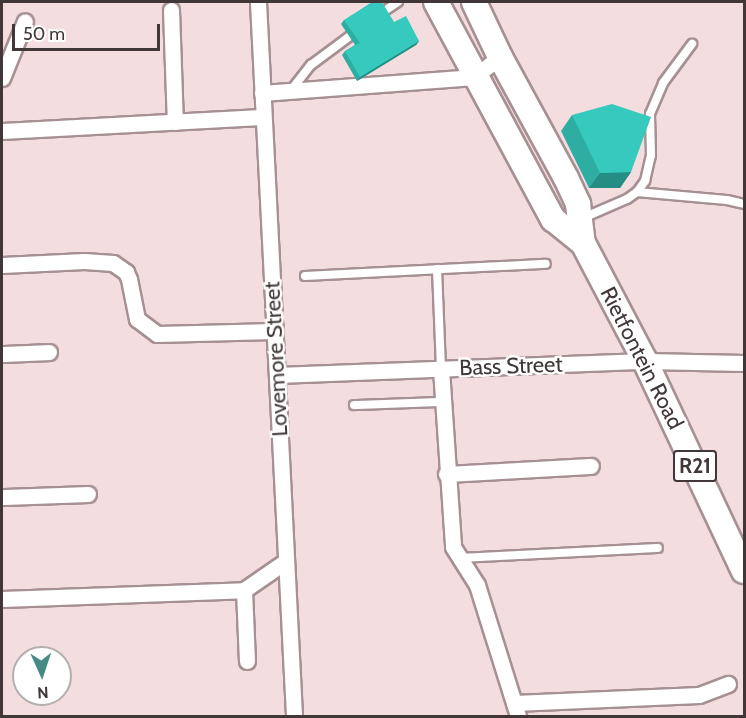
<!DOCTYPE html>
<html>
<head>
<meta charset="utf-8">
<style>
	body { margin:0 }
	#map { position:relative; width:746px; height:718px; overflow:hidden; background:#f4dddf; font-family:Cabin,sans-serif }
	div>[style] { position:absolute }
	.roads { filter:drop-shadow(2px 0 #a69093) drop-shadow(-2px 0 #a69093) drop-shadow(0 2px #a69093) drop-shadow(0 -2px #a69093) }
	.service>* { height:8px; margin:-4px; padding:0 4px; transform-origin:4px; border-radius:4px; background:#fff }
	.minor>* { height:15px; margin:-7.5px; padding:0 7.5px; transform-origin:7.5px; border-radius:7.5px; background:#fff }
	.primary>* { height:24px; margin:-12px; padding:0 12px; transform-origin:12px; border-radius:12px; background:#fff }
	.wall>* { inset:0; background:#2eaea3 }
	.shaded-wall>* { inset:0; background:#268d85 }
	.building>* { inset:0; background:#36cabe }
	span { translate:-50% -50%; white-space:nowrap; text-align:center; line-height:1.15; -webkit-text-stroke:5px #fff; paint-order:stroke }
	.shield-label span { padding:2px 4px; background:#fff; border:2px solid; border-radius:4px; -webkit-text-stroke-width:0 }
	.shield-label { font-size:21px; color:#413738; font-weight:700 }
	.street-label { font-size:22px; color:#413738 }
	.frame { position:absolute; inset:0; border:3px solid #413738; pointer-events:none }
	.north { position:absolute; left:12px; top:646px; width:60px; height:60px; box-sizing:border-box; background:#fff; border:2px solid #b3afaf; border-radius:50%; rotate:177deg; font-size:16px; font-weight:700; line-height:24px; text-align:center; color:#413738 }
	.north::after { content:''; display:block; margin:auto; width:21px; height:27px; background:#458b84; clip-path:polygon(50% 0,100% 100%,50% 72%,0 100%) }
	.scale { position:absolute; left:12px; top:24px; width:148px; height:27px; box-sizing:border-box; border:3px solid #413738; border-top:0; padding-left:8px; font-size:18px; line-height:21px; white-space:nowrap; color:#413738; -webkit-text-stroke:4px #fff; paint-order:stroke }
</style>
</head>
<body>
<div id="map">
	<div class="roads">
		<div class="service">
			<i style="left:383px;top:12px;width:18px;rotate:-34deg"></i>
			<i style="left:292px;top:89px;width:31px;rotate:-52deg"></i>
			<i style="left:311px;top:65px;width:49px;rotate:-36.6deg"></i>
			<i style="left:637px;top:192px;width:90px;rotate:5.1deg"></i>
			<i style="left:727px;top:200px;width:17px;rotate:13deg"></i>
			<i style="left:583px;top:218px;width:48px;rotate:-23.4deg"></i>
			<i style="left:627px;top:199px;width:12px;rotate:-35deg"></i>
			<i style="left:637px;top:192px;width:14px;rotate:-54deg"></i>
			<i style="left:645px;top:181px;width:27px;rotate:-77deg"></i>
			<i style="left:651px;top:155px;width:41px;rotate:-91.4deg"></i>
			<i style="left:650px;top:114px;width:34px;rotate:-67deg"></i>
			<i style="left:663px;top:83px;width:49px;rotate:-53.4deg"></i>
			<i style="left:437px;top:269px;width:100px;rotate:87.7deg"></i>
			<i style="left:305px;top:276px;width:241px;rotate:-2.9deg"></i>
			<i style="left:354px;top:405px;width:88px;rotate:-2deg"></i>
			<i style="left:459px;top:558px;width:199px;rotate:-2.9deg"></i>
		</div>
		<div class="minor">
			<i style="left:258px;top:2px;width:715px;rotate:87.11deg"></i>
			<i style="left:171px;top:10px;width:112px;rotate:88deg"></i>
			<i style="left:2px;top:78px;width:61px;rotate:-68deg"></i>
			<i style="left:262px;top:93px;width:213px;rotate:-4.3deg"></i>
			<i style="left:474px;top:77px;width:33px;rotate:-38deg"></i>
			<i style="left:2px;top:131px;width:261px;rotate:-3.1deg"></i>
			<i style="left:2px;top:265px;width:82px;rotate:-2.8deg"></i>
			<i style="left:84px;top:261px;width:29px;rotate:4deg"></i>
			<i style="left:113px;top:263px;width:16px;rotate:35deg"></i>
			<i style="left:126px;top:272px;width:8px;rotate:67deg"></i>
			<i style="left:129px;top:279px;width:41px;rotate:78.7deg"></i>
			<i style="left:137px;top:319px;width:25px;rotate:37deg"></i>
			<i style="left:157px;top:334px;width:117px;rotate:-1.5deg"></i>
			<i style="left:2px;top:354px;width:47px;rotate:-2.4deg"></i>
			<i style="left:441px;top:369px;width:178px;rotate:86.1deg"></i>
			<i style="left:453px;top:547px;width:45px;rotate:57.7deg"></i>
			<i style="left:477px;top:585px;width:137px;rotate:72.6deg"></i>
			<i style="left:277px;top:375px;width:368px;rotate:-2.2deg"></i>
			<i style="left:645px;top:361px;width:99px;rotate:1.2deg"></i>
			<i style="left:446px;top:474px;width:145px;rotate:-3.2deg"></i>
			<i style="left:2px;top:497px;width:86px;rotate:-2deg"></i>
			<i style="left:244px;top:590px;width:71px;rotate:87.6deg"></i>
			<i style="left:2px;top:599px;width:242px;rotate:-2.1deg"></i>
			<i style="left:244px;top:590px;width:51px;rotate:-34.6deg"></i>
			<i style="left:514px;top:703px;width:185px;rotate:-2.5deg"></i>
			<i style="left:699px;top:695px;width:31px;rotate:-21deg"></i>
		</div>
		<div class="primary">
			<i style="left:436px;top:2px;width:247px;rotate:61.7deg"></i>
			<i style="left:553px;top:219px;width:38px;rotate:39deg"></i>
			<i style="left:474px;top:2px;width:61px;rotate:64.7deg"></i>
			<i style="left:500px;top:57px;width:138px;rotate:61.4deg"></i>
			<i style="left:566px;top:178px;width:29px;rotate:65deg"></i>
			<i style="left:578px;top:204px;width:39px;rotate:83deg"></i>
			<i style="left:583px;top:243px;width:133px;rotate:62.3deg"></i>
			<i style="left:645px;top:361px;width:232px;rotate:64.8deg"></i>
		</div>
	</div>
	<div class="wall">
		<i style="clip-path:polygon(344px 20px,394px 22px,419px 41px,416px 45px,357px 81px,342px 55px,345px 51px,355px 45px,341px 24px)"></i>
		<i style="clip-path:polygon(572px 115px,631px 172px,620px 188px,589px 188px,561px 131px)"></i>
	</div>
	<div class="shaded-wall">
		<i style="clip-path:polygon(419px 41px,416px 45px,357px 81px,360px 77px)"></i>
		<i style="clip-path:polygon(631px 172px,620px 188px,589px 188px,600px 173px)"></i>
	</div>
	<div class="building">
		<i style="clip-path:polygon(372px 2px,382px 2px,394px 22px,406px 16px,419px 41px,360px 77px,345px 51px,360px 43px,344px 20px)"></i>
		<i style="clip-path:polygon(612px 104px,651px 117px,631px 172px,600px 173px,572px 115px)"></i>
	</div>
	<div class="shield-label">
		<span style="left:695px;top:466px">R21</span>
	</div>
	<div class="street-label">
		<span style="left:642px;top:358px;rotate:63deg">Rietfontein Road</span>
		<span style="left:276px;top:359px;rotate:-93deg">Lovemore Street</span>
		<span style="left:511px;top:366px;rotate:-2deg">Bass Street</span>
	</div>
	<div class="frame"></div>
	<div class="north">N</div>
	<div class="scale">50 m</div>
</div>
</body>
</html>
